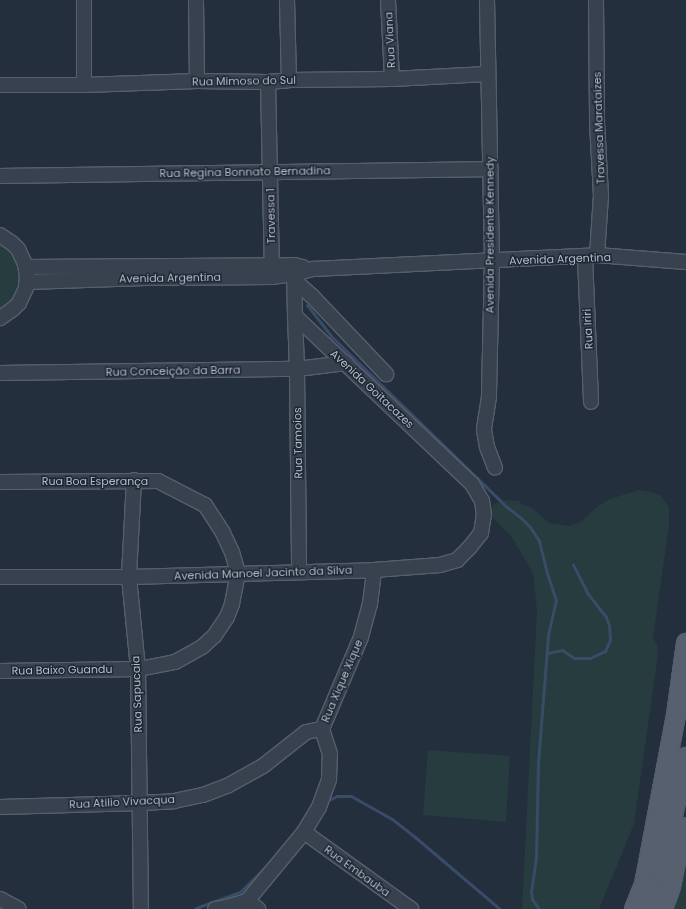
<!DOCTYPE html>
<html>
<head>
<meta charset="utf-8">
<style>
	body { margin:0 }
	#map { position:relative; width:686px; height:909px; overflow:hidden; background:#242f3e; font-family:Poppins,sans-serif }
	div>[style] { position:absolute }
	.green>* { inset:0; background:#263c3f }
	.stream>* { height:3px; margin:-1.5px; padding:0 1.5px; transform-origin:1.5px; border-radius:1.5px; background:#394c67 }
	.roads { filter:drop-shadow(1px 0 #565f6c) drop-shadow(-1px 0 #565f6c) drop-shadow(0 1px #565f6c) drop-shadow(0 -1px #565f6c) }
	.minor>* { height:14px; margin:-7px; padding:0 7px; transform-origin:7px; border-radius:7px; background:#38414e }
	.major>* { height:18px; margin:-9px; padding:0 9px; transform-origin:9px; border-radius:9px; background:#56606e }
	span { translate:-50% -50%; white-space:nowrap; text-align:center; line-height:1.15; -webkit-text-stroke:3px #1d2633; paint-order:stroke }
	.street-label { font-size:11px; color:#b4bcc9 }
</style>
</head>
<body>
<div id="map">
	<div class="green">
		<i style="clip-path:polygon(0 242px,11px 250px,20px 266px,20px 288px,10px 304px,0 310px)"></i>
		<i style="clip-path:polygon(639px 490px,655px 493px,661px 496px,669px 507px,669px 525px,653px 638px,657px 645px,658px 654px,634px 824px,599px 909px,522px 909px,537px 610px,533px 573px,513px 539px,488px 512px,493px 505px,504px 500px,519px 501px,521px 504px,532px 508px,549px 523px,569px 526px,582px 521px,598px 506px,610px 499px)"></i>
		<i style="clip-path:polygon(428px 750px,510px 756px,506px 822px,423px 815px)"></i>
		<i style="clip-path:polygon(686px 836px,686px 909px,669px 909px)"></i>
	</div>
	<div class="stream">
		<i style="left:307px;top:305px;width:39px;rotate:52deg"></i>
		<i style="left:331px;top:336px;width:245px;rotate:44.2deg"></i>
		<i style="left:507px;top:507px;width:18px;rotate:38deg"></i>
		<i style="left:521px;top:518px;width:13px;rotate:45deg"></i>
		<i style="left:530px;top:527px;width:17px;rotate:57deg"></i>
		<i style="left:539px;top:541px;width:33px;rotate:76deg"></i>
		<i style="left:547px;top:573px;width:28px;rotate:72deg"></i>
		<i style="left:556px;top:600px;width:37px;rotate:103deg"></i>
		<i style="left:548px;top:636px;width:127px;rotate:94.5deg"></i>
		<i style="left:538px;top:763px;width:94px;rotate:91.2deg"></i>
		<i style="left:536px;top:857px;width:35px;rotate:98deg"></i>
		<i style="left:531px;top:892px;width:7px;rotate:82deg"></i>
		<i style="left:532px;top:899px;width:12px;rotate:55deg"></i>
		<i style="left:547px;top:653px;width:15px;rotate:-11deg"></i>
		<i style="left:562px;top:650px;width:14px;rotate:34deg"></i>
		<i style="left:574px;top:658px;width:16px"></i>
		<i style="left:590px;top:658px;width:17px;rotate:-25deg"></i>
		<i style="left:605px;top:651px;width:12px;rotate:-66deg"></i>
		<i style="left:610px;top:640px;width:15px;rotate:-94deg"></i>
		<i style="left:609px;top:625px;width:9px;rotate:-111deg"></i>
		<i style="left:606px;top:617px;width:29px;rotate:-128deg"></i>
		<i style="left:588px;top:594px;width:33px;rotate:-117deg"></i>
		<i style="left:327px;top:801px;width:11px;rotate:-27deg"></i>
		<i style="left:337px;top:796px;width:14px"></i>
		<i style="left:351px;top:796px;width:47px;rotate:29.3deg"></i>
		<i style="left:392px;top:819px;width:29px;rotate:38deg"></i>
		<i style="left:415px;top:837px;width:111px;rotate:40.3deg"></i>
		<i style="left:196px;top:908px;width:47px;rotate:-20deg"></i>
		<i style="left:240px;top:892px;width:51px;rotate:-45deg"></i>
	</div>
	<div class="roads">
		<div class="minor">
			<i style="left:196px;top:0;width:81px;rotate:89.3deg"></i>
			<i style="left:287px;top:0;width:80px;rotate:88.6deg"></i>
			<i style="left:388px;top:0;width:79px;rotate:87.1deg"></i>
			<i style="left:487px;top:0;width:261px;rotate:88.9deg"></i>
			<i style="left:492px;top:261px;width:136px;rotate:91.3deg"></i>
			<i style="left:489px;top:397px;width:33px;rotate:99deg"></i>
			<i style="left:484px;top:430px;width:17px;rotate:80deg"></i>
			<i style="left:487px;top:447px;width:22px;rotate:69deg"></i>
			<i style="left:596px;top:0;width:122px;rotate:89.5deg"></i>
			<i style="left:597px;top:122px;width:73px;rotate:86.9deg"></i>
			<i style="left:601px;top:195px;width:60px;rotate:93.8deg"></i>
			<i style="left:268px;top:82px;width:192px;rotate:88.8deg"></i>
			<i style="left:0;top:85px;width:84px"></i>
			<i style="left:84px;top:85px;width:113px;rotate:-2deg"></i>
			<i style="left:197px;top:81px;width:71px;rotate:0.8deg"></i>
			<i style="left:268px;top:82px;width:21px;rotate:-5deg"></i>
			<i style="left:289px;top:80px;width:103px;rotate:-0.6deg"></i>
			<i style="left:392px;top:79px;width:95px;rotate:-3deg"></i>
			<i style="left:84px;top:85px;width:85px;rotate:-90deg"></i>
			<i style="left:0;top:176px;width:491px;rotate:-0.8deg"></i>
			<i style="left:0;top:235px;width:14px;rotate:34deg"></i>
			<i style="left:12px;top:243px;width:8px;rotate:45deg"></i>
			<i style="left:18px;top:249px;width:17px;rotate:65deg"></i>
			<i style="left:25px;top:264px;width:12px;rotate:81deg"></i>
			<i style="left:27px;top:276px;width:12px;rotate:95deg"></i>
			<i style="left:26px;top:288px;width:17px;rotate:115deg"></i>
			<i style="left:19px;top:303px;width:8px;rotate:135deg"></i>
			<i style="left:13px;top:309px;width:16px;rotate:145deg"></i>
			<i style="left:585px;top:257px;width:145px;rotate:87.6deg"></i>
			<i style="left:26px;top:267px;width:268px;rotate:-0.4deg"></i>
			<i style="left:294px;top:265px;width:9px;rotate:13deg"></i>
			<i style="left:294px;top:280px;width:24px;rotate:42deg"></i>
			<i style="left:312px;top:296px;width:108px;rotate:46.5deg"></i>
			<i style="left:27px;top:282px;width:118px;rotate:-1.9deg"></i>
			<i style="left:145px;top:278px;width:127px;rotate:-0.5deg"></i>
			<i style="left:272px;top:277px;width:22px;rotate:-8deg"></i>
			<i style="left:294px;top:274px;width:20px;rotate:-15deg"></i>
			<i style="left:313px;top:269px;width:284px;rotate:-2.8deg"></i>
			<i style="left:597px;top:255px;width:89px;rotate:4.5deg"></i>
			<i style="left:295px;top:316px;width:53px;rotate:87.8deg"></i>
			<i style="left:297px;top:369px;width:202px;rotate:89.4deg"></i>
			<i style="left:0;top:373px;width:297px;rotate:-0.8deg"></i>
			<i style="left:297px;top:369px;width:49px;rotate:-7deg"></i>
			<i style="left:134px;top:480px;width:97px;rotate:93deg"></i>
			<i style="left:129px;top:577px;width:92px;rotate:84.4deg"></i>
			<i style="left:138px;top:669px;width:240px;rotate:89.3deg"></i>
			<i style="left:0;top:482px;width:158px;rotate:-0.4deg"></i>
			<i style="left:158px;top:481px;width:53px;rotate:27.1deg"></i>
			<i style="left:205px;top:505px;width:33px;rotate:57deg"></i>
			<i style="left:223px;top:533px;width:21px;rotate:65deg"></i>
			<i style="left:232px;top:552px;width:22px;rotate:74deg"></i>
			<i style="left:238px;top:573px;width:32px;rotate:101deg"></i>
			<i style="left:232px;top:604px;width:14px;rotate:111deg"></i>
			<i style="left:227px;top:617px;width:23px;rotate:124deg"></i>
			<i style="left:214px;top:636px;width:16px;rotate:137deg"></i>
			<i style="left:202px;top:647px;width:31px;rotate:151deg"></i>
			<i style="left:175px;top:662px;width:38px;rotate:169deg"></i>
			<i style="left:138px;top:669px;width:138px;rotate:179.2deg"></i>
			<i style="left:0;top:577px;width:129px"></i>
			<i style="left:129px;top:577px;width:245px;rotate:-1.6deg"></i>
			<i style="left:374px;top:570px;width:66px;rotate:-4.3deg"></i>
			<i style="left:440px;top:565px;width:18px;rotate:-16deg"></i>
			<i style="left:457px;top:560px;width:18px;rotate:-45deg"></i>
			<i style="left:470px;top:547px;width:18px;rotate:-52deg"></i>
			<i style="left:481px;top:533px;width:18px;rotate:-81deg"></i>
			<i style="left:484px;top:515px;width:14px;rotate:-98deg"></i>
			<i style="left:482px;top:501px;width:20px;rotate:-120deg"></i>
			<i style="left:472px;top:484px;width:244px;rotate:-136.5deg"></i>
			<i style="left:295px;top:316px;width:51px;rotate:-91.1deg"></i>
			<i style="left:0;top:807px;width:141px;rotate:-1.6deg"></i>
			<i style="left:141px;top:803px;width:33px;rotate:-3deg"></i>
			<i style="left:174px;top:801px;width:30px;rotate:-12deg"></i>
			<i style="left:203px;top:795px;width:26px;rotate:-21deg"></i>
			<i style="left:227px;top:786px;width:41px;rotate:-29.1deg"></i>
			<i style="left:263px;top:766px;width:55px;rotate:-38.3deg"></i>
			<i style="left:306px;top:732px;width:16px;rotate:-11deg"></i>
			<i style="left:304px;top:832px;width:132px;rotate:35.7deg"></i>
			<i style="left:0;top:899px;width:21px;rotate:28deg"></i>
			<i style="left:247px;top:901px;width:14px;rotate:36deg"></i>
			<i style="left:215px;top:909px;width:12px;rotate:-9deg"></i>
			<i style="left:227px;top:907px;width:21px;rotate:-17deg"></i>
			<i style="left:247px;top:901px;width:89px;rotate:-50.4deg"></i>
			<i style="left:304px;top:832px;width:29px;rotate:-59deg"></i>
			<i style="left:319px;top:807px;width:30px;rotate:-70deg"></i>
			<i style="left:329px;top:779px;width:25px;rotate:-88deg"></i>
			<i style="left:330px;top:754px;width:26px;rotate:-108deg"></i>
			<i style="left:322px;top:729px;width:100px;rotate:-67deg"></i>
			<i style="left:361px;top:637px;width:34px;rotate:-75deg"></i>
			<i style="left:370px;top:604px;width:34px;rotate:-83deg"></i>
		</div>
		<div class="major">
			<i style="left:634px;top:909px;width:27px;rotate:-68deg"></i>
			<i style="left:644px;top:884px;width:26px;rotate:-79deg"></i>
			<i style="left:649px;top:858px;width:146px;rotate:-79.3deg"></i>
			<i style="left:676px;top:715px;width:73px;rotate:-82.1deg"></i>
			<i style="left:647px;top:909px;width:36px;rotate:-69deg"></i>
			<i style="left:660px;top:875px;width:121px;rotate:-77.6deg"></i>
			<i style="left:663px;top:909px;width:23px;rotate:-70deg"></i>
			<i style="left:671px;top:887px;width:61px;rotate:-78.7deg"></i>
		</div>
	</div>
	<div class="street-label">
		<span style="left:390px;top:40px;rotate:-93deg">Rua Viana</span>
		<span style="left:244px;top:81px;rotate:-1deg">Rua Mimoso do Sul</span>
		<span style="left:599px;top:128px;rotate:-92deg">Travessa Marataízes</span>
		<span style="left:245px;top:172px;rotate:-1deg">Rua Regina Bonnato Bernadina</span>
		<span style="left:271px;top:216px;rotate:-91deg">Travessa 1</span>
		<span style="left:490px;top:235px;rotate:-90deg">Avenida Presidente Kennedy</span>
		<span style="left:560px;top:259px;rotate:-2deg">Avenida Argentina</span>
		<span style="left:170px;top:278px;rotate:-1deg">Avenida Argentina</span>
		<span style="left:588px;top:329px;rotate:-93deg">Rua Iriri</span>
		<span style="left:173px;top:371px;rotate:-1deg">Rua Conceição da Barra</span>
		<span style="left:372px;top:389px;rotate:43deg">Avenida Goitacazes</span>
		<span style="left:298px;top:443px;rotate:-91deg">Rua Tamoios</span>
		<span style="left:95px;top:481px">Rua Boa Esperança</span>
		<span style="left:263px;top:573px;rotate:-2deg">Avenida Manoel Jacinto da Silva</span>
		<span style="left:62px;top:670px;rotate:-1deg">Rua Baixo Guandu</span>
		<span style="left:342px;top:681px;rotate:-67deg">Rua Xique Xique</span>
		<span style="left:137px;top:694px;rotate:-92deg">Rua Sapucaia</span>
		<span style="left:122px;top:802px;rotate:-3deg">Rua Atilio Vivacqua</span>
		<span style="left:357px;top:871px;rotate:36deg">Rua Embauba</span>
	</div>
</div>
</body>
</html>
